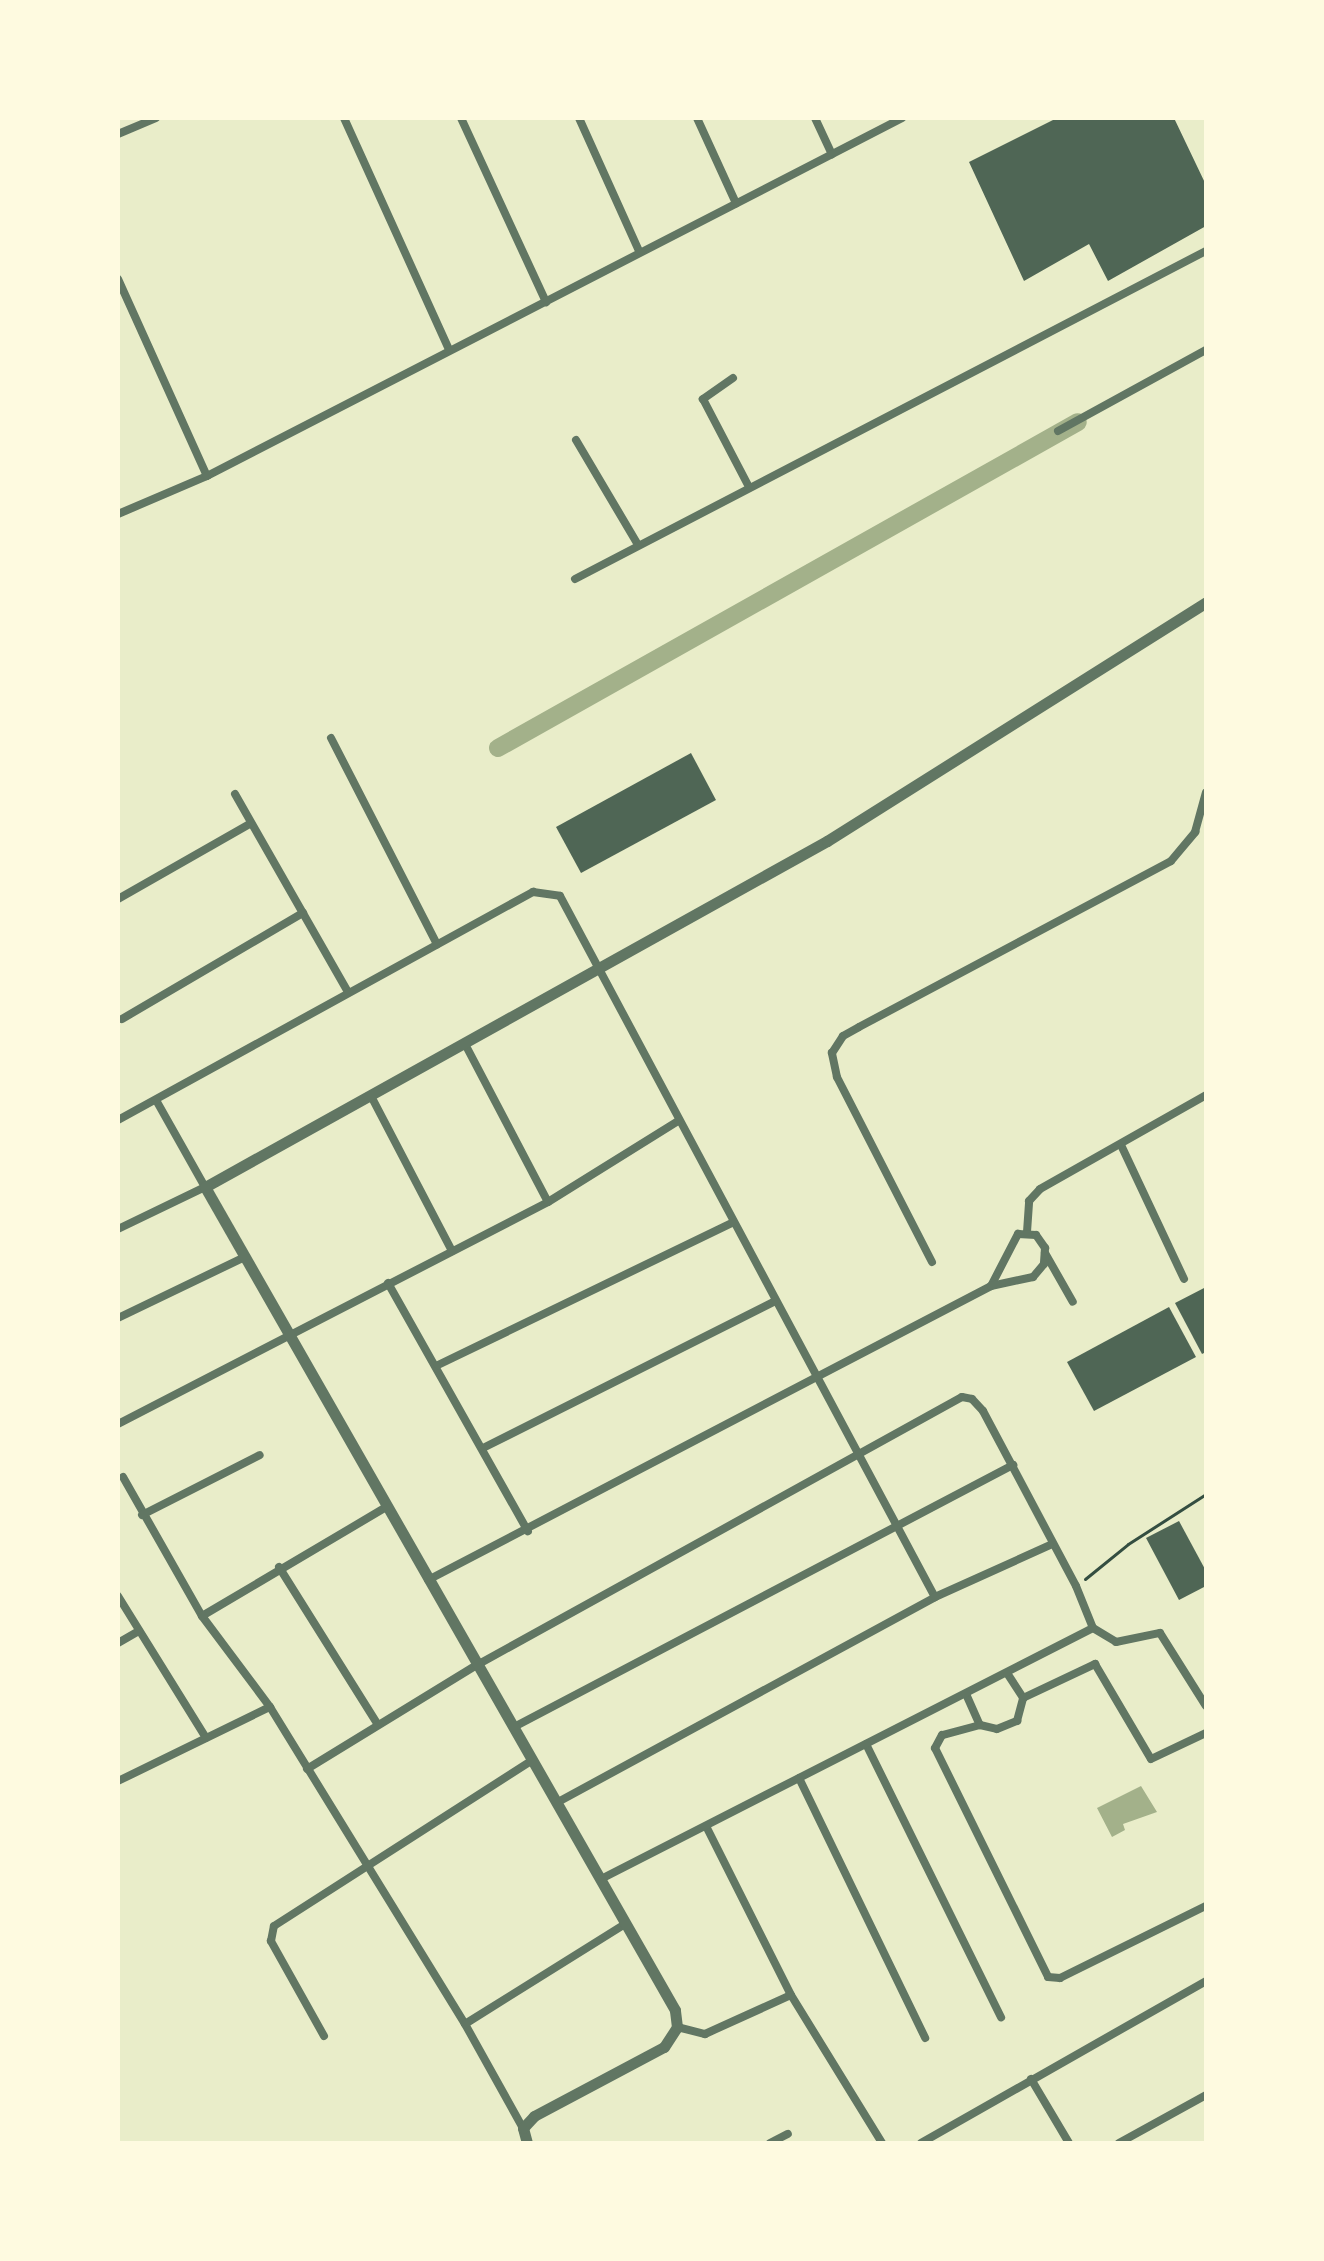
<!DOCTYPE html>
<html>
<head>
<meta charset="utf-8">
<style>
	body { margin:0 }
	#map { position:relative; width:1324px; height:2261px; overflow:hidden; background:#e9edc9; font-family:Raleway,sans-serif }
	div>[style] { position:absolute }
	.water>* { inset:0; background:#a3b18a }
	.canal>* { height:18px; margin:-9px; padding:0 9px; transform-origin:9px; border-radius:9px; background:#a3b18a }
	.building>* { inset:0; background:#4f6655 }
	.path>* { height:3px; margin:-1.5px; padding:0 1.5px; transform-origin:1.5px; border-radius:1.5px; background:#344e41 }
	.minor>* { height:8px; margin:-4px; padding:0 4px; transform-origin:4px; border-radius:4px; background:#617663 }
	.tertiary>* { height:11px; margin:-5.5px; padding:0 5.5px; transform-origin:5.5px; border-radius:5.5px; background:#617663 }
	span { translate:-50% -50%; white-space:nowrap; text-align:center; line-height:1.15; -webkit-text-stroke:6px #fefae0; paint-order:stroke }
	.frame { position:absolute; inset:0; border:120px solid #fefae0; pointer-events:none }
</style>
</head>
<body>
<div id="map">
	<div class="water">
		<i style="clip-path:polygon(1141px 1786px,1157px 1812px,1123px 1824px,1125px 1830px,1112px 1837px,1097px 1808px)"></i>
	</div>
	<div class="canal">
		<i style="left:498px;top:748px;width:665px;rotate:-29.34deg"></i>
	</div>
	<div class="building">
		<i style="clip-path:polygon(1057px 118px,1174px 118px,1206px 185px,1206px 226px,1108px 281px,1089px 244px,1024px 281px,969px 162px)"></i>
		<i style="clip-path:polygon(691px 753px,716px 800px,581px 873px,556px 827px)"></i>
		<i style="clip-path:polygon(1206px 1287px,1206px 1352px,1202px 1354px,1175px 1303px)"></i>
		<i style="clip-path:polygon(1169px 1307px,1196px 1357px,1094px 1411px,1067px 1362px)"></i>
		<i style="clip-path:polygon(1179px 1521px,1206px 1571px,1206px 1586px,1179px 1600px,1146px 1538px)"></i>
	</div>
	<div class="path">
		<i style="left:1085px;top:1579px;width:55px;rotate:-39.1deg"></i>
		<i style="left:1128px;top:1544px;width:93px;rotate:-32.7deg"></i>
	</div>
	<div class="minor">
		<i style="left:344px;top:118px;width:255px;rotate:65.6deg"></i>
		<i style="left:461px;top:118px;width:203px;rotate:65.2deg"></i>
		<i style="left:579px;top:118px;width:146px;rotate:65.7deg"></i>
		<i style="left:697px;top:118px;width:94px;rotate:65.4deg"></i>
		<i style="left:815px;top:118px;width:40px;rotate:65deg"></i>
		<i style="left:118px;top:134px;width:41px;rotate:-22.8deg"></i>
		<i style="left:118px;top:279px;width:216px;rotate:65.7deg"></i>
		<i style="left:733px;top:378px;width:37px;rotate:145deg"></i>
		<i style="left:703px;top:399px;width:99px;rotate:62.4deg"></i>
		<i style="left:1058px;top:431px;width:169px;rotate:-28.7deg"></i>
		<i style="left:576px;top:440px;width:122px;rotate:59.4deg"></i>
		<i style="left:118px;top:514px;width:97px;rotate:-23.1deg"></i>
		<i style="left:207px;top:476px;width:782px;rotate:-27.25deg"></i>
		<i style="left:575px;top:579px;width:711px;rotate:-27.47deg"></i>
		<i style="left:331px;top:738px;width:232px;rotate:62.8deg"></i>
		<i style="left:235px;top:794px;width:228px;rotate:60.3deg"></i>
		<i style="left:118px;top:899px;width:153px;rotate:-29.7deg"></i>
		<i style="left:122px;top:1019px;width:210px;rotate:-30.4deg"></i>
		<i style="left:465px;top:1044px;width:178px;rotate:62.3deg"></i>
		<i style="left:371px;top:1096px;width:175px;rotate:62.4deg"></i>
		<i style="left:118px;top:1120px;width:474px;rotate:-28.8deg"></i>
		<i style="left:533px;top:892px;width:27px;rotate:8deg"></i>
		<i style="left:560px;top:896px;width:795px;rotate:61.86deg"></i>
		<i style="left:1121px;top:1145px;width:148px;rotate:64.8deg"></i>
		<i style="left:118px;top:1229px;width:97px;rotate:-25.8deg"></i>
		<i style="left:205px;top:1187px;width:100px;rotate:-119.4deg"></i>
		<i style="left:1027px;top:1232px;width:31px;rotate:-86deg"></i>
		<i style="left:1029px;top:1201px;width:16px;rotate:-47deg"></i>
		<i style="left:1040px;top:1189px;width:191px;rotate:-29.5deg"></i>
		<i style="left:1045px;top:1253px;width:56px;rotate:60.3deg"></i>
		<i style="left:932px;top:1262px;width:208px;rotate:-117.2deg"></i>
		<i style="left:837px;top:1077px;width:25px;rotate:-102deg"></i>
		<i style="left:832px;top:1053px;width:20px;rotate:-57deg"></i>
		<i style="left:843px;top:1036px;width:18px;rotate:-29deg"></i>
		<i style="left:859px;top:1027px;width:353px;rotate:-28deg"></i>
		<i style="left:1171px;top:861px;width:38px;rotate:-50deg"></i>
		<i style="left:1195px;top:832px;width:41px;rotate:-74.6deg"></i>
		<i style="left:388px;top:1283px;width:285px;rotate:60.6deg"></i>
		<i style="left:118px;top:1318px;width:141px;rotate:-25.7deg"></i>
		<i style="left:438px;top:1365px;width:326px;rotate:-25.8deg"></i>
		<i style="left:118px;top:1424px;width:484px;rotate:-27.3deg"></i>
		<i style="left:548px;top:1202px;width:153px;rotate:-31.9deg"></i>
		<i style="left:483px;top:1448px;width:327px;rotate:-26.7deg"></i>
		<i style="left:123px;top:1477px;width:160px;rotate:60.4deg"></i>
		<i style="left:202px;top:1616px;width:114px;rotate:53.2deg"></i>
		<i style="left:270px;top:1707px;width:372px;rotate:58.4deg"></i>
		<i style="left:465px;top:2024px;width:119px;rotate:60.9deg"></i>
		<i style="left:142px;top:1515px;width:132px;rotate:-27deg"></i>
		<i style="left:279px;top:1567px;width:186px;rotate:57.9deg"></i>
		<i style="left:428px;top:1580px;width:635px;rotate:-27.57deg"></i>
		<i style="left:991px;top:1286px;width:59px;rotate:-62.6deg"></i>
		<i style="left:1018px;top:1234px;width:18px;rotate:3deg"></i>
		<i style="left:1036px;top:1235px;width:16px;rotate:55deg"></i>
		<i style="left:1045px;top:1248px;width:16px;rotate:94deg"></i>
		<i style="left:1044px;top:1264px;width:17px;rotate:130deg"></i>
		<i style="left:1033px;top:1277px;width:43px;rotate:167.9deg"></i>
		<i style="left:118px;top:1596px;width:167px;rotate:58.2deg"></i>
		<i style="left:202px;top:1616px;width:214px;rotate:-30.6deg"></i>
		<i style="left:118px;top:1643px;width:24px;rotate:-30deg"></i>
		<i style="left:1007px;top:1673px;width:30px;rotate:57deg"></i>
		<i style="left:1023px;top:1698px;width:80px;rotate:-25.3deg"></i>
		<i style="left:1095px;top:1664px;width:110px;rotate:59.5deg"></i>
		<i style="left:1151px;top:1759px;width:61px;rotate:-25.3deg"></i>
		<i style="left:966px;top:1694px;width:34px;rotate:66deg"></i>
		<i style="left:980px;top:1725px;width:39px;rotate:165deg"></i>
		<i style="left:942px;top:1735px;width:15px;rotate:118deg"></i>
		<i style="left:935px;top:1748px;width:255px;rotate:63.7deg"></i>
		<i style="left:1048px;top:1977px;width:12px;rotate:5deg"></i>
		<i style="left:1060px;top:1978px;width:163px;rotate:-26.3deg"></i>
		<i style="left:980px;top:1725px;width:17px;rotate:13deg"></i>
		<i style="left:997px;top:1729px;width:22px;rotate:-22deg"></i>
		<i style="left:1017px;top:1721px;width:24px;rotate:-75deg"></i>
		<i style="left:514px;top:1727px;width:564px;rotate:-27.7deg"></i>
		<i style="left:866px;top:1744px;width:305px;rotate:63.7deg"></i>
		<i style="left:307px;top:1769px;width:199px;rotate:-31.5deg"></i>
		<i style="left:477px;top:1665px;width:554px;rotate:-28.92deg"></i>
		<i style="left:962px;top:1397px;width:10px;rotate:11deg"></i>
		<i style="left:972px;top:1399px;width:16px;rotate:47deg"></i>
		<i style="left:983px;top:1411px;width:198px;rotate:62deg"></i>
		<i style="left:1076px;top:1586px;width:45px;rotate:68deg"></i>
		<i style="left:1093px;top:1628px;width:27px;rotate:31deg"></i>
		<i style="left:1116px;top:1642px;width:45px;rotate:-11.6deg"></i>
		<i style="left:1160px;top:1633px;width:86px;rotate:57.8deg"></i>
		<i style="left:799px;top:1778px;width:289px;rotate:64.1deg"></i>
		<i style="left:118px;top:1781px;width:169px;rotate:-26deg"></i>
		<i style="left:558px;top:1802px;width:429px;rotate:-28.5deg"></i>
		<i style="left:935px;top:1597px;width:126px;rotate:-24.3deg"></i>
		<i style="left:706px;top:1826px;width:189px;rotate:63.3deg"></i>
		<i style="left:791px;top:1995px;width:174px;rotate:58.4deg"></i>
		<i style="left:601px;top:1879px;width:552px;rotate:-27.03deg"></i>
		<i style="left:465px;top:2024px;width:189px;rotate:-32deg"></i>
		<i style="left:677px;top:2027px;width:29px;rotate:14deg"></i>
		<i style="left:705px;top:2034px;width:94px;rotate:-24.4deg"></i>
		<i style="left:324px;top:2036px;width:109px;rotate:-119.2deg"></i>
		<i style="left:271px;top:1941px;width:15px;rotate:-79deg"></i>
		<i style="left:274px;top:1926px;width:308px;rotate:-32.7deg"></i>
		<i style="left:1031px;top:2079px;width:74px;rotate:59.3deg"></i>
		<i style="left:770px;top:2143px;width:20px;rotate:-27deg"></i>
		<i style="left:921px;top:2143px;width:328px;rotate:-29.6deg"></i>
		<i style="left:1119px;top:2143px;width:99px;rotate:-28.9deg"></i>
	</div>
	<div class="tertiary">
		<i style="left:527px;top:2143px;width:16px;rotate:-105deg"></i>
		<i style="left:523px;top:2128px;width:16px;rotate:-47deg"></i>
		<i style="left:534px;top:2116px;width:147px;rotate:-28deg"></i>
		<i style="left:664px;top:2047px;width:24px;rotate:-57deg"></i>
		<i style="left:677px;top:2027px;width:17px;rotate:-97deg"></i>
		<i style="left:675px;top:2010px;width:948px;rotate:-119.73deg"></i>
		<i style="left:205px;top:1187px;width:712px;rotate:-29.09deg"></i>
		<i style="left:827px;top:841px;width:448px;rotate:-32.2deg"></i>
	</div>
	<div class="frame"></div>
</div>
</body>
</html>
